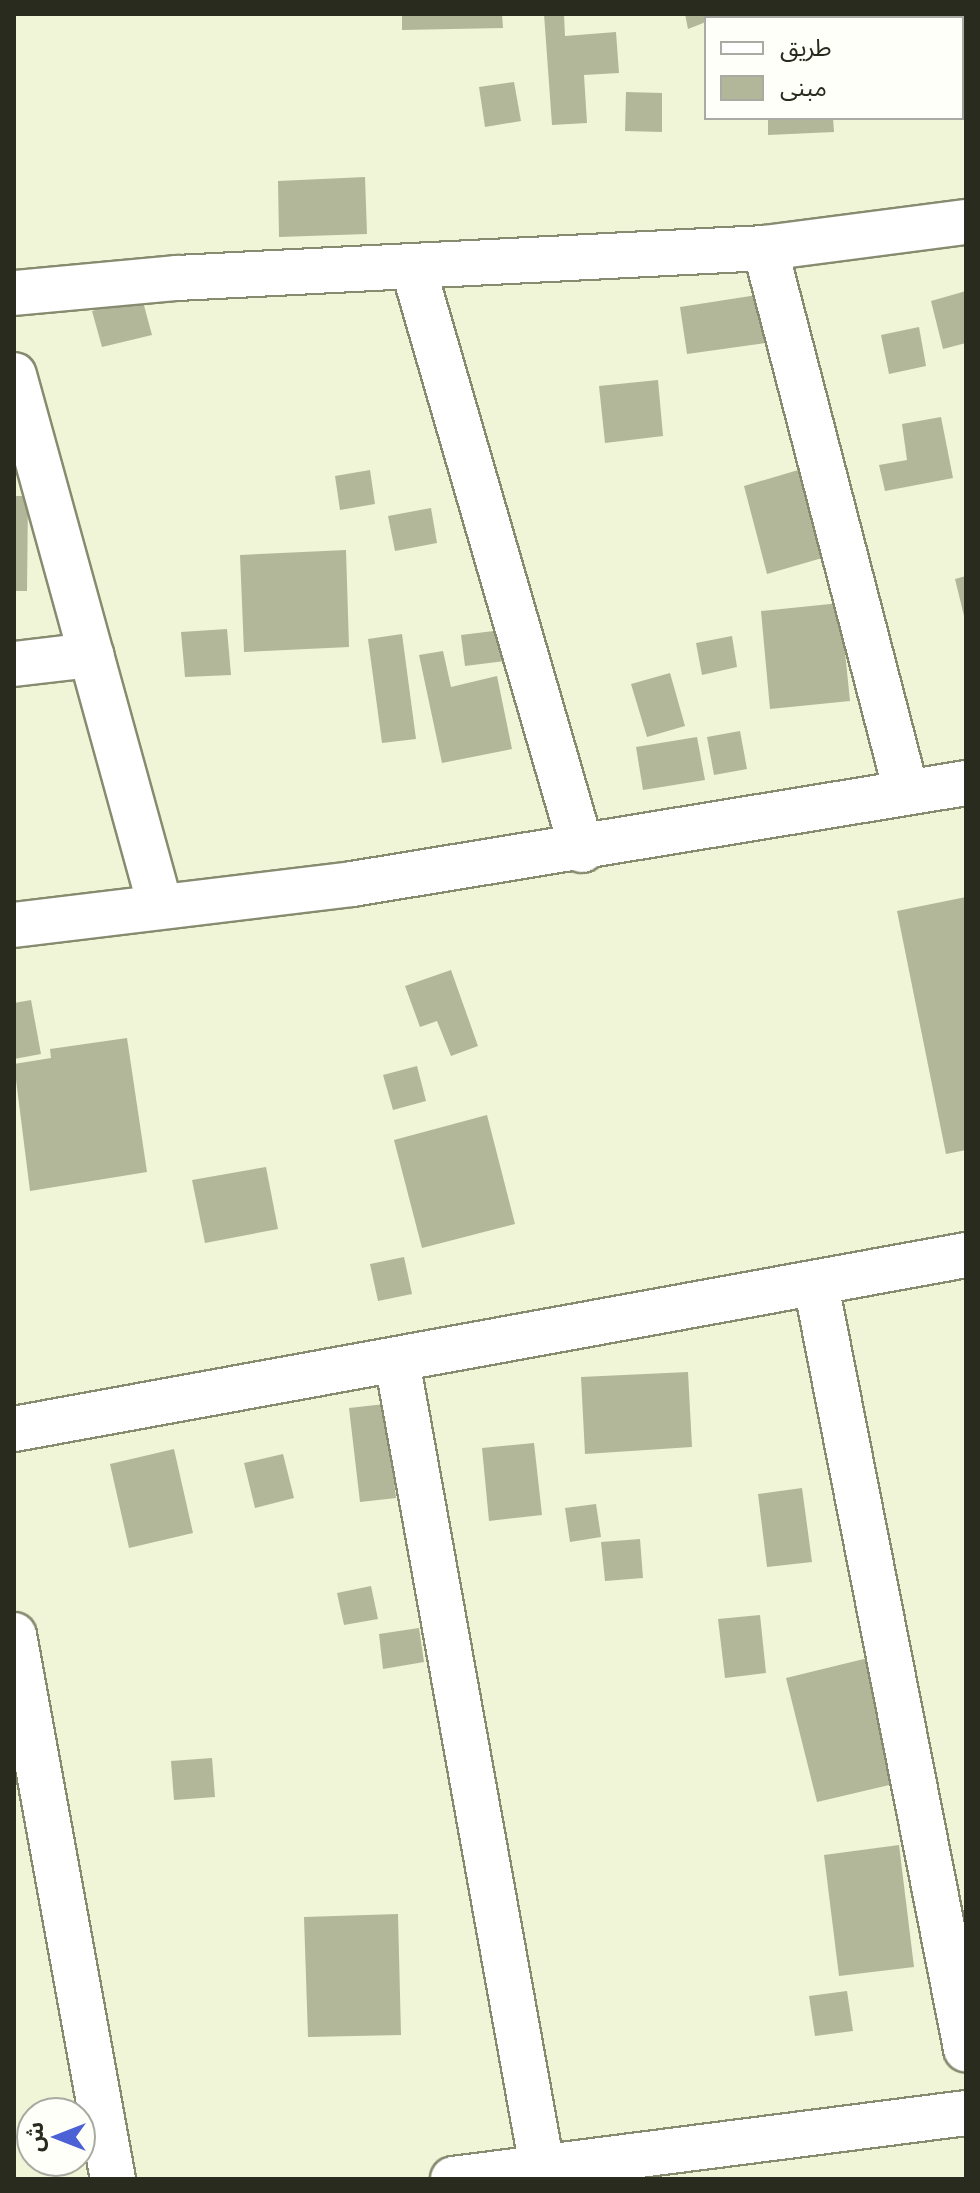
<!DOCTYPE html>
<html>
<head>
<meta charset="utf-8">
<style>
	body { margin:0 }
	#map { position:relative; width:980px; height:2193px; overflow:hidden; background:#eff5d6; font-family:"Playfair Display","Noto Sans Arabic",serif }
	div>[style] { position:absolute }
	.building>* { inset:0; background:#b2b79a }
	.roads { filter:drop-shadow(2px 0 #878c70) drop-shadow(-2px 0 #878c70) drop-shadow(0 2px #878c70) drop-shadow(0 -2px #878c70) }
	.street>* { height:44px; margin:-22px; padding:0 22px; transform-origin:22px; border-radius:22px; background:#fff }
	span { translate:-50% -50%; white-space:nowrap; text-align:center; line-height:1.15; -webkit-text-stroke:6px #fefff9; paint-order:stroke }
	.frame { position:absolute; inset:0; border:16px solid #292b1f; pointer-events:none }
	.legend { position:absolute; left:704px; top:16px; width:260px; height:104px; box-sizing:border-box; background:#fefff9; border:2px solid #a9aaa2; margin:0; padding:10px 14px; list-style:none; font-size:24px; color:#292b1f }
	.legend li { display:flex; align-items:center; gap:16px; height:40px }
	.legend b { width:40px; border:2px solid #a9aaa2 }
	.north { position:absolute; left:16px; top:2097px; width:80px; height:80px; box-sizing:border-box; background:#fefff9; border:2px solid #a9aaa2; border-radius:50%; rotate:270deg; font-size:22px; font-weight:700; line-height:32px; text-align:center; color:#292b1f }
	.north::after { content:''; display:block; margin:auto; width:28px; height:36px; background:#4d61d6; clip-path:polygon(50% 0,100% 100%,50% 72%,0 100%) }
</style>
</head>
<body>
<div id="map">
	<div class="building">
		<i style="clip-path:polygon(402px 14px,502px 14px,503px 28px,402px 30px)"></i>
		<i style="clip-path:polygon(544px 14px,564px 14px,565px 36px,616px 32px,619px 73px,584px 75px,587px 123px,552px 125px)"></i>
		<i style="clip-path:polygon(685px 14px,716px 14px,716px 18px,688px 29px)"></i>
		<i style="clip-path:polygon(514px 82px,521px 121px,485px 127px,479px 87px)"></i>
		<i style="clip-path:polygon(626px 92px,662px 93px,662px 132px,625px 131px)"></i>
		<i style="clip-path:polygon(768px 118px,833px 118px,834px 132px,768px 135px)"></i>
		<i style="clip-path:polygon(365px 177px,367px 234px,279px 237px,278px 181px)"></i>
		<i style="clip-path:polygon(966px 291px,966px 343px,943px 349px,931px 301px)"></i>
		<i style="clip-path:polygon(757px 295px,765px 343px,687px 354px,680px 307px)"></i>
		<i style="clip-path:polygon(142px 298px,152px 335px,102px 347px,92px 311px)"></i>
		<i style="clip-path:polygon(919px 327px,926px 366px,889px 374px,881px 335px)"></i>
		<i style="clip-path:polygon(658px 380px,663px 436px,605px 443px,599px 386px)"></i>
		<i style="clip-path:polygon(941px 417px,953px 478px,885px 491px,879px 465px,907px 460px,902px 424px)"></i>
		<i style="clip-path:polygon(805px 468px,829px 556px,767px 574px,744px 486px)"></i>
		<i style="clip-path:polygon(370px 470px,375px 504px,340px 510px,335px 476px)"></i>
		<i style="clip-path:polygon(14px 496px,28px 496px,27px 591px,14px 591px)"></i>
		<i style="clip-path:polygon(431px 508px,437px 543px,395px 551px,388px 516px)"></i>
		<i style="clip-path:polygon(346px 550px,349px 647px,244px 652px,240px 555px)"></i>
		<i style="clip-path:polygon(966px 576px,966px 620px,965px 620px,955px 579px)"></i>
		<i style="clip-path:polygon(840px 603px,850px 701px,770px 709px,761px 611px)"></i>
		<i style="clip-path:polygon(227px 629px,231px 675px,185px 677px,181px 632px)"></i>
		<i style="clip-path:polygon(502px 630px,505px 661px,465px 666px,461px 635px)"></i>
		<i style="clip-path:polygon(402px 634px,416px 739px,382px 743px,368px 639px)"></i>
		<i style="clip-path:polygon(732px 636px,737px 667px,702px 675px,696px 643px)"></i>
		<i style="clip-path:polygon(443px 651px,451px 687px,497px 676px,512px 749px,442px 763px,419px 655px)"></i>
		<i style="clip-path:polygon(670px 673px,685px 726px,647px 737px,631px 684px)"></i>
		<i style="clip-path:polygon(740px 731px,747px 769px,714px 775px,707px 737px)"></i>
		<i style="clip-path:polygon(697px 737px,705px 780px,643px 790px,636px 747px)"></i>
		<i style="clip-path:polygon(966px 897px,966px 1150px,946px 1154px,897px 911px)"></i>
		<i style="clip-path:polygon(451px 970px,478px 1046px,451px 1056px,437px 1021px,420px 1027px,405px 986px)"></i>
		<i style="clip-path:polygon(31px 1000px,41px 1054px,14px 1059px,14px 1003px)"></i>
		<i style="clip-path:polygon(127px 1038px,147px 1172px,30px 1191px,14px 1064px,51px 1058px,50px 1049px)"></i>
		<i style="clip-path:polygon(417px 1066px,426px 1101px,393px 1110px,383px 1075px)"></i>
		<i style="clip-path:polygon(487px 1115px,515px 1224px,422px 1248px,394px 1140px)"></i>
		<i style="clip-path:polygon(266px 1167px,278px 1229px,205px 1243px,192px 1180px)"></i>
		<i style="clip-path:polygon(404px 1257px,412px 1294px,378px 1301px,370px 1264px)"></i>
		<i style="clip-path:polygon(688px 1372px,692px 1447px,585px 1454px,581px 1377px)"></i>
		<i style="clip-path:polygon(385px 1404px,396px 1498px,360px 1502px,349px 1408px)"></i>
		<i style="clip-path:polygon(534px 1443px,542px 1515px,489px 1521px,482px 1448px)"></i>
		<i style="clip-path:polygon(174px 1449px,193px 1533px,129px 1548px,110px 1464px)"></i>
		<i style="clip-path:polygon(283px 1454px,294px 1498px,255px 1508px,244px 1463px)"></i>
		<i style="clip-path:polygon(802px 1488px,812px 1562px,767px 1567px,758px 1494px)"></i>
		<i style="clip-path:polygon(596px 1504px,601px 1537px,570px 1542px,565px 1508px)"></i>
		<i style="clip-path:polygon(640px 1539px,643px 1578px,605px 1581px,601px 1542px)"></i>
		<i style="clip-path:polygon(371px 1586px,378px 1619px,344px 1625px,337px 1593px)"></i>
		<i style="clip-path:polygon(760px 1615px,766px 1673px,725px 1678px,718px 1619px)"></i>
		<i style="clip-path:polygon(419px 1628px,424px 1662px,383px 1669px,379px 1634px)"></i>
		<i style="clip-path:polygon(872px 1657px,902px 1782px,817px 1802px,786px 1678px)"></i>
		<i style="clip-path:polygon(212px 1758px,215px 1797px,174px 1800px,171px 1761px)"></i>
		<i style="clip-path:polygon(899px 1845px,914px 1967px,839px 1976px,824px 1855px)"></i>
		<i style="clip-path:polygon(398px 1914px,401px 2035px,308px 2037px,304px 1917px)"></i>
		<i style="clip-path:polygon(847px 1991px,853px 2031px,815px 2036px,809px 1996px)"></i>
	</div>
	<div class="roads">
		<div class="street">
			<i style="left:765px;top:248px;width:561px;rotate:75.44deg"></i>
			<i style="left:413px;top:267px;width:607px;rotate:73.83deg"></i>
			<i style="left:14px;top:293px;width:164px;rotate:-5.3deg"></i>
			<i style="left:177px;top:278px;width:589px;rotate:-2.92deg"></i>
			<i style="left:765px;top:248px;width:203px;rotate:-7.4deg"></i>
			<i style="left:14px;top:375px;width:550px;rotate:74.6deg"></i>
			<i style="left:14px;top:664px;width:78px;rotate:-6.7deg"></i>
			<i style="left:14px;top:925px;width:340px;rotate:-6.9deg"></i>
			<i style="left:352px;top:884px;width:622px;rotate:-9.34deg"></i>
			<i style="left:816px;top:1285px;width:779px;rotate:78.89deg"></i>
			<i style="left:397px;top:1361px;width:819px;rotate:79.8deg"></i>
			<i style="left:14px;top:1429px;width:968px;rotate:-10.36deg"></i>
			<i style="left:14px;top:1635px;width:553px;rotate:79.69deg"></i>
			<i style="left:453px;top:2179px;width:517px;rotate:-7.33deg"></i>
		</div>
	</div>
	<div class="frame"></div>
	<ul class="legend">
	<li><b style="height:10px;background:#fff"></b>طريق</li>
	<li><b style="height:22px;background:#b2b79a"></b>مبنى</li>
	</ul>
	<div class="north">ش</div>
</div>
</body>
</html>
